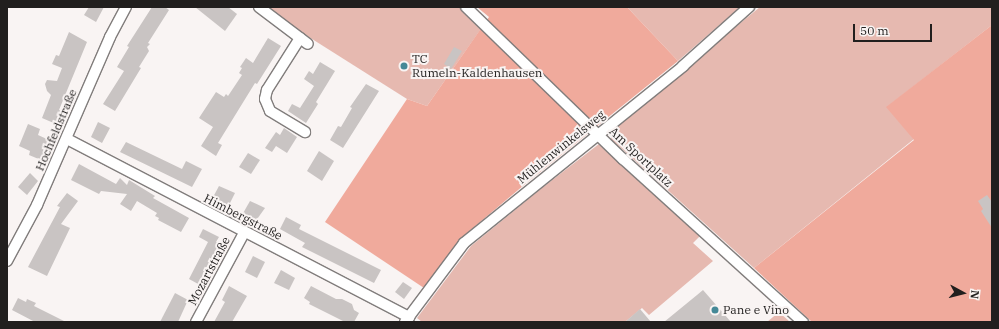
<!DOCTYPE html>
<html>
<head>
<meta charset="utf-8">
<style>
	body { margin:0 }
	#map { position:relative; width:999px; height:329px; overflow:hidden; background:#f9f4f3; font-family:"IBM Plex Serif",serif }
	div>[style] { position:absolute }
	.green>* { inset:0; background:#e6b9b0 }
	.forest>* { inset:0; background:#f0aa9c }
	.building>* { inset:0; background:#c9c4c3 }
	.roads { filter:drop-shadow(1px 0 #817d7c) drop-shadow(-1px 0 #817d7c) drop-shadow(0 1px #817d7c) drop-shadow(0 -1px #817d7c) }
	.street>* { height:10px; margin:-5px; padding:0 5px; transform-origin:5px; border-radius:5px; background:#fff }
	.dots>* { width:11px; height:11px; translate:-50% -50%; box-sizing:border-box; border:2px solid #f9f4f3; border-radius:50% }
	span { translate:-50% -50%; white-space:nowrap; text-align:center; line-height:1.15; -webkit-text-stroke:4px #f9f4f3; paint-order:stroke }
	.poi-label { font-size:12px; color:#211f1e }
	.left { translate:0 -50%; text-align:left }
	.street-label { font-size:12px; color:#211f1e }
	.frame { position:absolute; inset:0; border:8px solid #211f1e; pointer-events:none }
	.north { position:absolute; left:943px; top:273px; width:40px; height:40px; -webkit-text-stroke:3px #f9f4f3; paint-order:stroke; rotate:97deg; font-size:11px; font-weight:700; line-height:16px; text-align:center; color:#211f1e }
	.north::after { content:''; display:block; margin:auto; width:14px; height:18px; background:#211f1e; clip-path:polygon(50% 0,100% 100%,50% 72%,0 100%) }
	.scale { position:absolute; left:853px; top:24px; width:79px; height:18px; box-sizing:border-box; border:2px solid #211f1e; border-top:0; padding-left:5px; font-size:12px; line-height:14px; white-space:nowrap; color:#211f1e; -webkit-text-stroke:3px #f9f4f3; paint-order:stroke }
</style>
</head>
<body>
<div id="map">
	<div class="green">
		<i style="clip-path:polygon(266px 7px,460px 7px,483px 26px,427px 106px,407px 99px,301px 32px)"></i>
		<i style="clip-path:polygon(627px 7px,740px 7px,678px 61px)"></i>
		<i style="clip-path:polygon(760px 7px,992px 7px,992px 25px,887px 107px,914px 139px,754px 268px,611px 139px,612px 128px)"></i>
		<i style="clip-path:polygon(599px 144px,700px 236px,693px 243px,713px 261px,649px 315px,642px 308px,625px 322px,422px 322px,417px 318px,471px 246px,538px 191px)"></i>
		<i style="clip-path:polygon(779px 312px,790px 322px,767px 322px)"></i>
	</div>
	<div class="forest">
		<i style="clip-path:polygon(477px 7px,627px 7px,678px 61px,524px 185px,460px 239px,424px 288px,325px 222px,407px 99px,427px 106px,489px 17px)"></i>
		<i style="clip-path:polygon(992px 25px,992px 322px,812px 322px,754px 268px,914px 140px,886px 107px)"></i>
	</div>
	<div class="building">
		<i style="clip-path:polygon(89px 7px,104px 7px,96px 22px,84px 15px)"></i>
		<i style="clip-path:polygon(152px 7px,165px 7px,169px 10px,148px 43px,150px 44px,147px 47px,149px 51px,139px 67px,141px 68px,115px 111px,103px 104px,124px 71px,117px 67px,129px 47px,127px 46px)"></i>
		<i style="clip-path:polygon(195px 7px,228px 7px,237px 14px,225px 31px)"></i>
		<i style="clip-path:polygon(69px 32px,87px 42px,59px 110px,61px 111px,56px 124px,42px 118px,51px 95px,47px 91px,45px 84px,47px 80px,57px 81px,62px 68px,52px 64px,56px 55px,59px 56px)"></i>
		<i style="clip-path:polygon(268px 38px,281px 46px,257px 84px,255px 83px,218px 143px,222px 145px,216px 156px,201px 146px,213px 127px,199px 118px,216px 92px,224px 97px,226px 94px,228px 96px,242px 75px,239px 73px,242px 68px,240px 67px,246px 58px,253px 63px)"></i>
		<i style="clip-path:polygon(454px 47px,462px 51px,451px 69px,444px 64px)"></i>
		<i style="clip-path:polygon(320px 62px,335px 71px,316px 102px,318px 104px,306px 123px,288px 111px,292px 104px,300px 108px,314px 86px,304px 79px,309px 71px,313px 74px)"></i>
		<i style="clip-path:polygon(366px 84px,379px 91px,343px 148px,330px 140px,338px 126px,341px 127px,352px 108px,350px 107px)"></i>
		<i style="clip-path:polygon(98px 122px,110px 128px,102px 143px,91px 137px)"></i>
		<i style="clip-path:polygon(28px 124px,40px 129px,38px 135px,49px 140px,41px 160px,29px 155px,30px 151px,19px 146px)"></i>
		<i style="clip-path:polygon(284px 128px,297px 137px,287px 153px,276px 146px,272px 152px,265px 148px,276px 132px,280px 135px)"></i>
		<i style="clip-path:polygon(126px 142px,182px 169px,186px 161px,202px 169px,192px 187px,120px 152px)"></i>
		<i style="clip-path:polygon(319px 151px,334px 161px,322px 181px,307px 171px)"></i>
		<i style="clip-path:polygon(248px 153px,260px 160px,251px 174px,239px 167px)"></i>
		<i style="clip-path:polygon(79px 164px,116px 184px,120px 178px,127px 185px,129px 180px,155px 196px,153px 198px,189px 218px,181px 232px,158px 220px,159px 218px,155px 216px,157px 213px,137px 201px,131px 211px,120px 204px,127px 194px,101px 191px,99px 194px,71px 180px)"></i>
		<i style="clip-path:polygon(30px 173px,38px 181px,27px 195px,18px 187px)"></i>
		<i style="clip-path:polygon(219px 186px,235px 193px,228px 207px,212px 199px)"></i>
		<i style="clip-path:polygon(67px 193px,78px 201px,61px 224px,70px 228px,47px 276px,28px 267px,60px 207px,57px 206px)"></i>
		<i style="clip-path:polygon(987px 195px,992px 202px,992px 228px,981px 211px,983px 209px,978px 201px)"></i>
		<i style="clip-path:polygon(250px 201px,265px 208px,255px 222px,242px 215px)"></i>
		<i style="clip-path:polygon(286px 217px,301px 225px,299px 229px,381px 270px,374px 283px,302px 247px,305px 243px,280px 229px)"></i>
		<i style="clip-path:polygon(203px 229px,219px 237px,216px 242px,222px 245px,200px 285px,189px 279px,208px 242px,199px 237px)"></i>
		<i style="clip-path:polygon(253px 256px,265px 262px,257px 278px,245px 272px)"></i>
		<i style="clip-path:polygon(281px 270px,295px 278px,289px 290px,274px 283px)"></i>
		<i style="clip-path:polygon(403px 282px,412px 288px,404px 299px,395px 292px)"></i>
		<i style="clip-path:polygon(229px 286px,247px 296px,232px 322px,214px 322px,225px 302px,222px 300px)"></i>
		<i style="clip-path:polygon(311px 286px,336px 299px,342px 299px,352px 304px,354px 310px,359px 313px,354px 322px,345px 322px,309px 304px,310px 302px,304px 298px)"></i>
		<i style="clip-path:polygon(703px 290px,731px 322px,664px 322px,697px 295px)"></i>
		<i style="clip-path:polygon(175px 293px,188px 300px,178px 322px,160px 322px)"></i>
		<i style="clip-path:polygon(18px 298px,26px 302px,27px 299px,36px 303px,34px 306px,66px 322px,35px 322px,12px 310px)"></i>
		<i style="clip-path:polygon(640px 309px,651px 322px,625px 322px)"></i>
	</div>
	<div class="roads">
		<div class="street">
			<i style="left:259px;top:7px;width:61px;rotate:37.1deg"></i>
			<i style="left:466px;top:7px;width:219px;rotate:44.1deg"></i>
			<i style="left:623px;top:159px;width:243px;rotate:42.2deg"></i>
			<i style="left:300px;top:38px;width:62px;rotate:122.4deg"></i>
			<i style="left:267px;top:90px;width:9px;rotate:103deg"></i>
			<i style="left:265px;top:99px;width:13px;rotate:67deg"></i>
			<i style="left:270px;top:111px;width:41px;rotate:31deg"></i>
			<i style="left:67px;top:139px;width:386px;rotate:27.5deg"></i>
			<i style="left:7px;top:261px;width:64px;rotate:-61.8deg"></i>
			<i style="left:37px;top:205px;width:183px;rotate:-66.5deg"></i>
			<i style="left:110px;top:37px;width:34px;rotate:-62deg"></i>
			<i style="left:196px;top:322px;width:101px;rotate:-61.7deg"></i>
			<i style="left:405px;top:322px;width:99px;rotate:-53.2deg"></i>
			<i style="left:464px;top:243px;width:282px;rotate:-38.9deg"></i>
			<i style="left:683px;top:66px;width:89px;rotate:-41.8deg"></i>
		</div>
	</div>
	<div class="dots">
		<i style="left:404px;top:66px;background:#458997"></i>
		<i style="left:715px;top:310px;background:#458997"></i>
	</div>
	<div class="poi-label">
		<span class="left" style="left:412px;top:66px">TC<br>Rumeln-Kaldenhausen</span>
		<span class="left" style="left:723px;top:310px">Pane e Vino</span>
	</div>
	<div class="street-label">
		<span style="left:56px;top:130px;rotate:-67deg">Hochfeldstraße</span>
		<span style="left:561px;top:147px;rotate:-39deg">Mühlenwinkelsweg</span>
		<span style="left:641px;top:157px;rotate:43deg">Am Sportplatz</span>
		<span style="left:243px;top:217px;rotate:27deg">Himbergstraße</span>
		<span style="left:209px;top:271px;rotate:-62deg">Mozartstraße</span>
	</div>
	<div class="frame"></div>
	<div class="north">N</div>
	<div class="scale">50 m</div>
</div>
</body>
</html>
